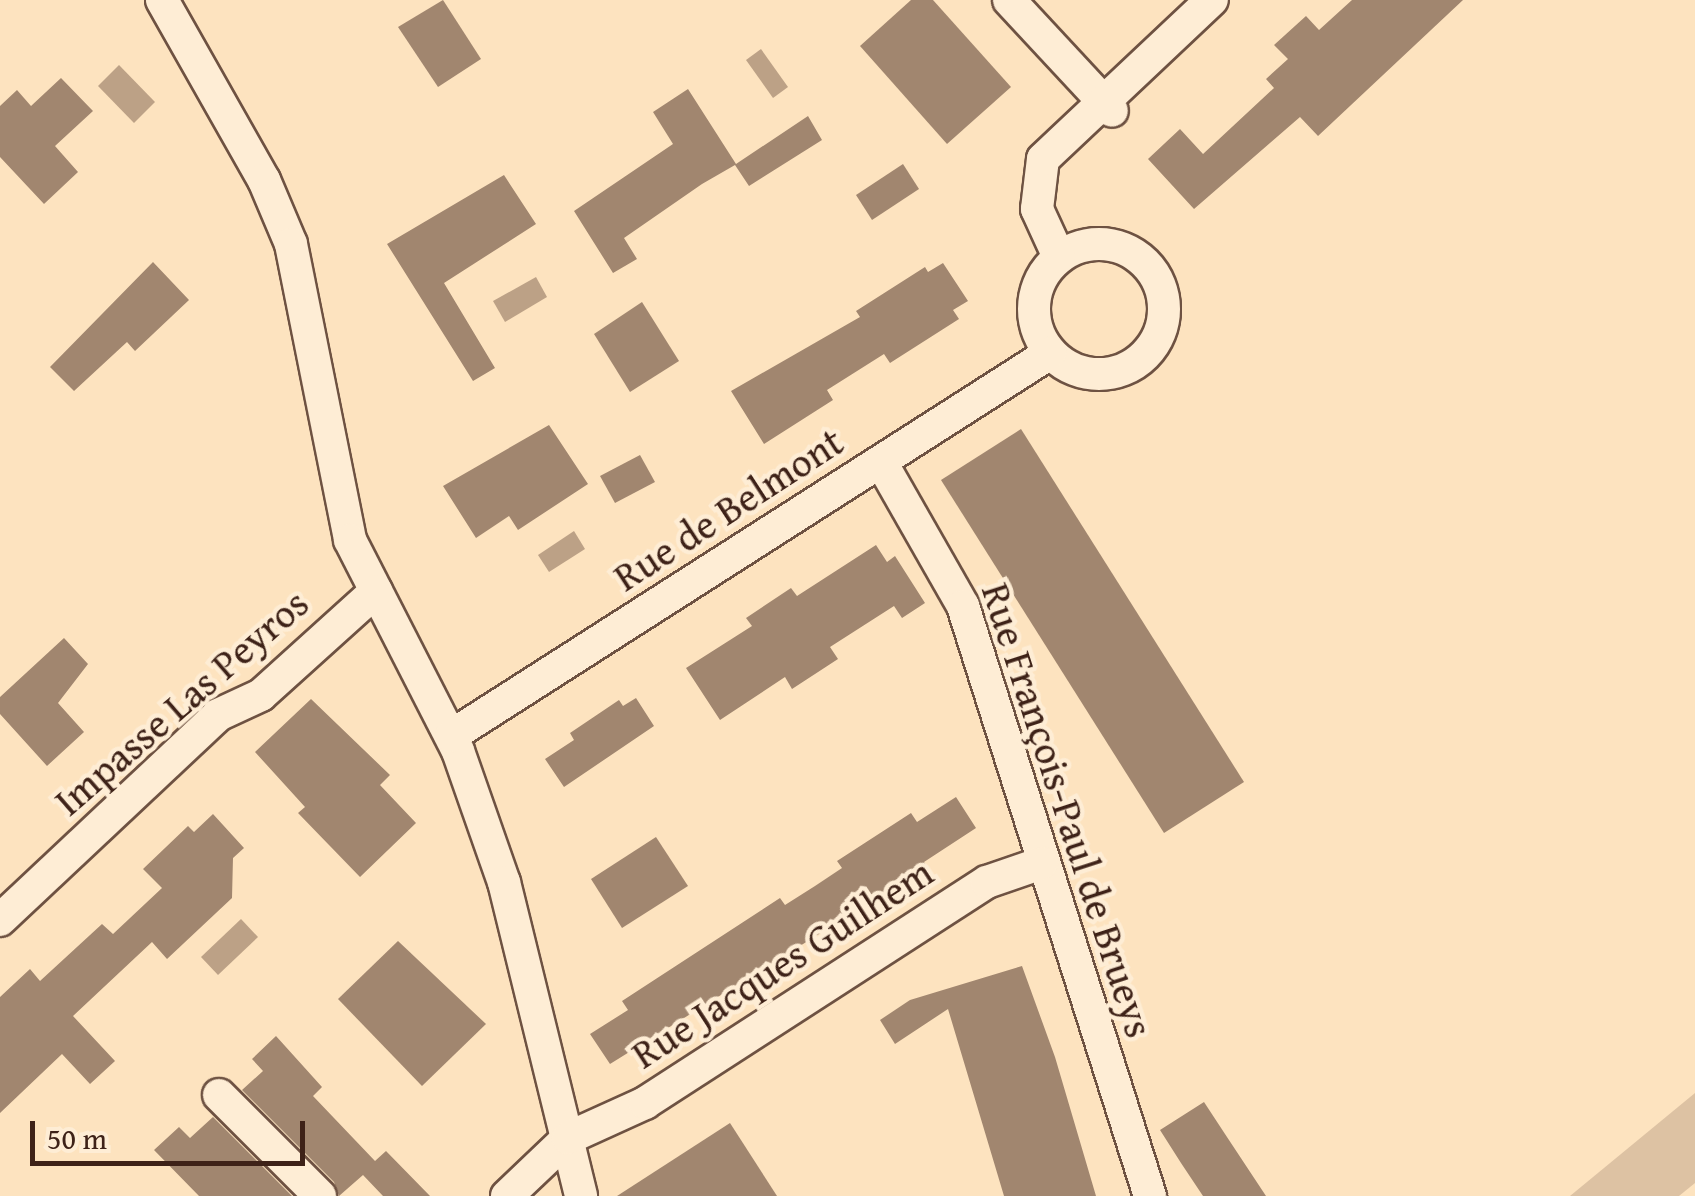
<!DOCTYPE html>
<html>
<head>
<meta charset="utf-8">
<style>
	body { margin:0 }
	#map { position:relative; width:1695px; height:1196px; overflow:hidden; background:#fde3bf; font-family:"Gentium Book Plus",serif }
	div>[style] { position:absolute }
	.green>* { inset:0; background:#ddc2a3 }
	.water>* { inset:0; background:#bca186 }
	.building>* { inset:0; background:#a1866f }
	.roads { filter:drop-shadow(2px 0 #6e5242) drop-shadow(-2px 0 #6e5242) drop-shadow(0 2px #6e5242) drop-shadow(0 -2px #6e5242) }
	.street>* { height:32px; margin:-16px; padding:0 16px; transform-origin:16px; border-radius:16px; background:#feedd5 }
	.street>.ring { margin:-16px; padding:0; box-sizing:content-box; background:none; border:32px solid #feedd5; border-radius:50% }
	span { translate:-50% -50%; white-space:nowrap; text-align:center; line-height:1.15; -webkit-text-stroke:9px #feedd5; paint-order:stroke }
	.street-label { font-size:40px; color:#3e2218 }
	.scale { position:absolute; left:30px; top:1121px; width:275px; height:45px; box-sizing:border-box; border:5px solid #3e2218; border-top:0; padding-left:12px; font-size:30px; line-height:35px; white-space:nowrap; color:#3e2218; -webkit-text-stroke:8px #feedd5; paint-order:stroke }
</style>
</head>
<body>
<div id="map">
	<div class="green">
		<i style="clip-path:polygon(1695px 1093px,1695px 1183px,1679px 1196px,1570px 1196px)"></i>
	</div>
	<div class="water">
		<i style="clip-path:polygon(761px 49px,788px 87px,773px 98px,746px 60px)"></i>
		<i style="clip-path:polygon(119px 65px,155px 102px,134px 123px,98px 86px)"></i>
		<i style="clip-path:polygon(536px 277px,547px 297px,505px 322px,493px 301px)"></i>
		<i style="clip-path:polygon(574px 531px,585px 549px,549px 572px,538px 555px)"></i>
		<i style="clip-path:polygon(241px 919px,258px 937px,218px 975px,201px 957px)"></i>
	</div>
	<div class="building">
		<i style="clip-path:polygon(443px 0,481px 59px,438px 87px,398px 27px)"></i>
		<i style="clip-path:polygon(911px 0,933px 0,1011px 87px,947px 144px,860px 46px)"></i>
		<i style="clip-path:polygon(1352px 0,1463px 0,1318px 136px,1300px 117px,1194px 209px,1148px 159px,1180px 129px,1203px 154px,1274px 88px,1266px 79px,1288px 59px,1274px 45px,1306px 16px,1319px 30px)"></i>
		<i style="clip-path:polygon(61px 78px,93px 111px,55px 146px,78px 172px,44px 204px,0 157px,0 106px,17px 90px,31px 106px)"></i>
		<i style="clip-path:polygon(688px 89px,736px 164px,808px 116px,822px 140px,749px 186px,735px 165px,702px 184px,624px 238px,637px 259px,613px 273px,574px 211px,673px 144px,653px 112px)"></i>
		<i style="clip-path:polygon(903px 164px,919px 189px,872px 220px,856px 195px)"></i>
		<i style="clip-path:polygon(504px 175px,536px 224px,444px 283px,495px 368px,473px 381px,387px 244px)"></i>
		<i style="clip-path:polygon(153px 262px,189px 300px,135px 351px,127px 342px,74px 391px,50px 367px)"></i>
		<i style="clip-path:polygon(943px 263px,968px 301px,953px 310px,959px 319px,890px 363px,884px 354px,827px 390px,833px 400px,764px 444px,731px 391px,860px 317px,856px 311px,925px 267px,928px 272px)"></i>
		<i style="clip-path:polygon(642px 302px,679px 361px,630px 392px,594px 334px)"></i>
		<i style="clip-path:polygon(549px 425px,588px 484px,518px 530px,509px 516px,476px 538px,443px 486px)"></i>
		<i style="clip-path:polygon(1021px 429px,1244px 782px,1164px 833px,941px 480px)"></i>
		<i style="clip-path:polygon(640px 455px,655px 482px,615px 503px,600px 476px)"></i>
		<i style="clip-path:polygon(876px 545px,887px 562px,895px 556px,925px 603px,902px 618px,894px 606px,830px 647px,838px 659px,792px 689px,785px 677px,720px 720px,686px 668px,752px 626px,746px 618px,791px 588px,797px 596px)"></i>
		<i style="clip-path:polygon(64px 638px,88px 664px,58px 703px,84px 732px,47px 766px,0 714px,0 697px)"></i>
		<i style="clip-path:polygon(636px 698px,654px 726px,564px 787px,545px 759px,574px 740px,570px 733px,619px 700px,623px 706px)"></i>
		<i style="clip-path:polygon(311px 699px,390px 775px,380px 785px,416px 823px,360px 877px,298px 813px,305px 807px,255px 752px)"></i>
		<i style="clip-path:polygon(956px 797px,976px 828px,924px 862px,927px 867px,610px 1064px,590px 1034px,628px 1010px,622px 1001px,780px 898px,785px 905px,815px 886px,842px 868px,837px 861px,911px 813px,917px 822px)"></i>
		<i style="clip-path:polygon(213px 814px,244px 848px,233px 858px,232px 898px,167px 959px,152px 942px,73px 1016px,115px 1061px,90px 1084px,62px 1054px,0 1113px,0 997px,30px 969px,40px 981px,102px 924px,113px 934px,162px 888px,143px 869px,188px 826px,194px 832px)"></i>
		<i style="clip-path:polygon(656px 837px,688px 886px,622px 928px,591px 879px)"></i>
		<i style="clip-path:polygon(398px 941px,486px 1024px,422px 1086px,338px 999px)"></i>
		<i style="clip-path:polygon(1022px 966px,1055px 1057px,1096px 1196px,1004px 1196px,948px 1009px,895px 1044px,880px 1020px,910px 1000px)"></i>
		<i style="clip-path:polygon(276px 1036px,322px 1087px,313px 1096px,375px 1161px,386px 1151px,430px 1196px,383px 1196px,363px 1175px,339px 1196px,334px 1182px,242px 1090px,263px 1071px,252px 1059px)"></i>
		<i style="clip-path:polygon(1204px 1102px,1225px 1134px,1266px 1196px,1203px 1196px,1181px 1163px,1160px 1130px)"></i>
		<i style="clip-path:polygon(213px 1117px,292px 1196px,199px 1196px,154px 1150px,179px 1127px,190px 1138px)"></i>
		<i style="clip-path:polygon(730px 1123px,777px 1196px,617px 1196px)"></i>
	</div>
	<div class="roads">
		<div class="street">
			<i style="left:162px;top:0;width:207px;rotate:60.5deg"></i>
			<i style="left:264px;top:180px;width:69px;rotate:67.1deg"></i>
			<i style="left:291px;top:244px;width:302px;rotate:78.7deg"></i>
			<i style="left:350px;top:540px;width:237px;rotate:62.9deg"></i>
			<i style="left:458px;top:751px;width:139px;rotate:70.7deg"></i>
			<i style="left:504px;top:882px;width:323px;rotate:76.2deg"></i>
			<i style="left:1009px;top:0;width:151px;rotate:47.1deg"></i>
			<i class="ring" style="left:1034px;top:244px;width:98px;height:98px"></i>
			<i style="left:1059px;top:257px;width:53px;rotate:-114.6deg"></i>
			<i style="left:1037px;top:209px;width:50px;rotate:-83.2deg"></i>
			<i style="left:1043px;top:159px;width:232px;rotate:-43.3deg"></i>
			<i style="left:881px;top:462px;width:166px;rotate:60.3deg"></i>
			<i style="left:963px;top:606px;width:619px;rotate:72.41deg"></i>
			<i style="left:451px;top:736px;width:711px;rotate:-32.59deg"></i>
			<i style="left:0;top:920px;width:299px;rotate:-43.2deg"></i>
			<i style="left:218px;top:715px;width:47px;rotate:-24.9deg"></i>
			<i style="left:261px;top:695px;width:155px;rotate:-42.1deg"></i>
			<i style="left:219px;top:1095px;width:143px;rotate:45deg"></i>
			<i style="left:507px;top:1196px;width:84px;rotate:-43.6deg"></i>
			<i style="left:568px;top:1138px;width:85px;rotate:-24.4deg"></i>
			<i style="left:645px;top:1103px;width:407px;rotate:-32.9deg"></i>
			<i style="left:987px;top:882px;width:58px;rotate:-19.1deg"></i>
		</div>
	</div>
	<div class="street-label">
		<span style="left:728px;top:509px;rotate:-33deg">Rue de Belmont</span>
		<span style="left:181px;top:702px;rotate:-41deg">Impasse Las Peyros</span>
		<span style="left:1068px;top:810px;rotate:72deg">Rue François-Paul de Brueys</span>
		<span style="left:782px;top:963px;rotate:-33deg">Rue Jacques Guilhem</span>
	</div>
	<div class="scale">50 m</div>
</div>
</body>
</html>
